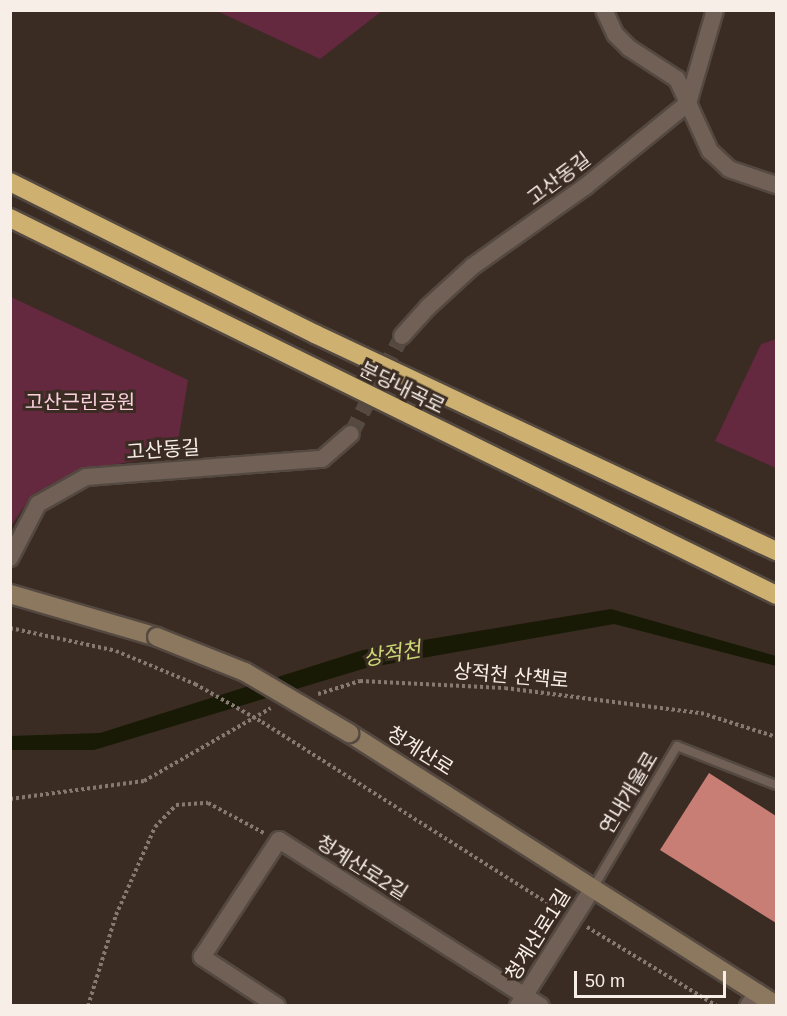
<!DOCTYPE html>
<html>
<head>
<meta charset="utf-8">
<style>
	body { margin:0 }
	#map { position:relative; width:787px; height:1016px; overflow:hidden; background:#3a2c23; font-family:Arial,"Noto Sans KR",sans-serif }
	div>[style] { position:absolute }
	.green>* { inset:0; background:#64283f }
	.water>* { inset:0; background:#181a05 }
	.building>* { inset:0; background:#c87e75 }
	.street-tunnel>* { height:16px; margin-top:-8px; transform-origin:0; background:repeating-linear-gradient(90deg,#564941 0 16px,transparent 0 24px) }
	.path>* { height:4px; margin-top:-2px; transform-origin:0; background:repeating-linear-gradient(90deg,#857971 0 3px,transparent 0 6px) }
	.roads { filter:drop-shadow(2px 0 #544941) drop-shadow(-2px 0 #544941) drop-shadow(0 2px #544941) drop-shadow(0 -2px #544941) }
	.lane>* { height:8px; margin:-4px; padding:0 4px; transform-origin:4px; border-radius:4px; background:#706056 }
	.street>* { height:16px; margin:-8px; padding:0 8px; transform-origin:8px; border-radius:8px; background:#706056 }
	.secondary>* { height:18px; margin:-9px; padding:0 9px; transform-origin:9px; border-radius:9px; background:#8c785e }
	.highway>* { height:18px; margin:-9px; padding:0 9px; transform-origin:9px; border-radius:9px; background:#ceb170 }
	.path-bridge>* { height:4px; margin-top:-2px; transform-origin:0; background:repeating-linear-gradient(90deg,#857971 0 3px,transparent 0 6px) }
	.bridges { filter:drop-shadow(2px 0 #544941) drop-shadow(-2px 0 #544941) drop-shadow(0 2px #544941) drop-shadow(0 -2px #544941) }
	.secondary-bridge>* { height:18px; margin:-9px; padding:0 9px; transform-origin:9px; border-radius:9px; background:#8c785e }
	span { translate:-50% -50%; white-space:nowrap; text-align:center; line-height:1.15; -webkit-text-stroke:6px #3a2c23; paint-order:stroke }
	.street-label { font-size:20px; color:#f7eee8 }
	.park-label { font-size:20px; color:#fad0dd }
	.water-label { font-size:21px; color:#ccd977; font-style:italic }
	.frame { position:absolute; inset:0; border:12px solid #f7eee8; pointer-events:none }
	.scale { position:absolute; left:574px; top:971px; width:152px; height:27px; box-sizing:border-box; border:3px solid #f7eee8; border-top:0; padding-left:8px; font-size:18px; line-height:21px; white-space:nowrap; color:#f7eee8; -webkit-text-stroke:4px #3a2c23; paint-order:stroke }
</style>
</head>
<body>
<div id="map">
	<div class="green">
		<i style="clip-path:polygon(217px 11px,382px 10px,382px 11px,320px 59px)"></i>
		<i style="clip-path:polygon(11px 297px,188px 380px,176px 454px,76px 471px,32px 495px,11px 526px)"></i>
		<i style="clip-path:polygon(776px 339px,776px 468px,715px 441px,761px 344px)"></i>
	</div>
	<div class="water">
		<i style="clip-path:polygon(611px 609px,776px 656px,776px 666px,614px 624px,366px 668px,94px 750px,11px 750px,10px 736px,100px 733px,363px 650px)"></i>
	</div>
	<div class="building">
		<i style="clip-path:polygon(709px 773px,776px 816px,776px 923px,660px 850px)"></i>
	</div>
	<div class="street-tunnel">
		<i style="left:351px;top:434px;width:110px;rotate:-62.5deg"></i>
	</div>
	<div class="path">
		<i style="left:10px;top:628px;width:108px;rotate:12.2deg"></i>
		<i style="left:318px;top:694px;width:44px;rotate:-17.2deg"></i>
		<i style="left:360px;top:681px;width:145px;rotate:2.8deg"></i>
		<i style="left:505px;top:688px;width:198px;rotate:7.3deg"></i>
		<i style="left:701px;top:713px;width:79px;rotate:17.7deg"></i>
		<i style="left:262px;top:722px;width:353px;rotate:32.4deg"></i>
		<i style="left:10px;top:799px;width:135px;rotate:-7.7deg"></i>
		<i style="left:144px;top:781px;width:146px;rotate:-29.9deg"></i>
		<i style="left:587px;top:927px;width:152px;rotate:31.3deg"></i>
		<i style="left:88px;top:1006px;width:95px;rotate:-72.9deg"></i>
		<i style="left:116px;top:915px;width:96px;rotate:-66.1deg"></i>
		<i style="left:155px;top:827px;width:30px;rotate:-46deg"></i>
		<i style="left:176px;top:805px;width:32px;rotate:-4deg"></i>
		<i style="left:208px;top:803px;width:64px;rotate:28.2deg"></i>
	</div>
	<div class="roads">
		<div class="lane">
			<i style="left:593px;top:888px;width:165px;rotate:-59.4deg"></i>
			<i style="left:677px;top:746px;width:106px;rotate:21.5deg"></i>
		</div>
		<div class="street">
			<i style="left:604px;top:10px;width:26px;rotate:65deg"></i>
			<i style="left:615px;top:34px;width:20px;rotate:45deg"></i>
			<i style="left:629px;top:48px;width:57px;rotate:32.9deg"></i>
			<i style="left:677px;top:79px;width:79px;rotate:65.4deg"></i>
			<i style="left:710px;top:151px;width:26px;rotate:43deg"></i>
			<i style="left:729px;top:169px;width:50px;rotate:18.8deg"></i>
			<i style="left:402px;top:336px;width:38px;rotate:-48deg"></i>
			<i style="left:427px;top:308px;width:62px;rotate:-42.4deg"></i>
			<i style="left:473px;top:266px;width:138px;rotate:-35.3deg"></i>
			<i style="left:586px;top:186px;width:132px;rotate:-39.1deg"></i>
			<i style="left:688px;top:103px;width:97px;rotate:-73.8deg"></i>
			<i style="left:10px;top:558px;width:61px;rotate:-62.6deg"></i>
			<i style="left:38px;top:504px;width:55px;rotate:-29.4deg"></i>
			<i style="left:86px;top:477px;width:237px;rotate:-4.4deg"></i>
			<i style="left:322px;top:459px;width:38px;rotate:-41deg"></i>
			<i style="left:277px;top:1006px;width:90px;rotate:-146.8deg"></i>
			<i style="left:202px;top:957px;width:140px;rotate:-56.7deg"></i>
			<i style="left:279px;top:840px;width:310px;rotate:32.4deg"></i>
			<i style="left:518px;top:1006px;width:140px;rotate:-57.6deg"></i>
			<i style="left:748px;top:1006px;width:17px;rotate:-57deg"></i>
		</div>
		<div class="secondary">
			<i style="left:10px;top:594px;width:153px;rotate:16.3deg"></i>
			<i style="left:349px;top:733px;width:506px;rotate:32.5deg"></i>
		</div>
		<div class="highway">
			<i style="left:10px;top:182px;width:341px;rotate:26.5deg"></i>
			<i style="left:315px;top:334px;width:510px;rotate:25.21deg"></i>
			<i style="left:10px;top:218px;width:854px;rotate:26.2deg"></i>
		</div>
	</div>
	<div class="path-bridge">
		<i style="left:116px;top:651px;width:86px;rotate:22.7deg"></i>
		<i style="left:195px;top:684px;width:77px;rotate:29.6deg"></i>
	</div>
	<div class="bridges">
		<div class="secondary-bridge">
			<i style="left:157px;top:637px;width:95px;rotate:21.7deg"></i>
			<i style="left:245px;top:672px;width:121px;rotate:30.4deg"></i>
		</div>
	</div>
	<div class="street-label">
		<span style="left:559px;top:179px;rotate:-37deg">고산동길</span>
		<span style="left:402px;top:388px;rotate:26deg">분당내곡로</span>
		<span style="left:163px;top:450px;rotate:-4deg">고산동길</span>
		<span style="left:511px;top:676px;rotate:5deg">상적천 산책로</span>
		<span style="left:420px;top:751px;rotate:32deg">청계산로</span>
		<span style="left:629px;top:793px;rotate:-59deg">연내개울로</span>
		<span style="left:362px;top:868px;rotate:32deg">청계산로2길</span>
		<span style="left:538px;top:935px;rotate:-58deg">청계산로1길</span>
	</div>
	<div class="park-label">
		<span style="left:80px;top:402px">고산근린공원</span>
	</div>
	<div class="water-label">
		<span style="left:392px;top:654px;rotate:-10deg">상적천</span>
	</div>
	<div class="frame"></div>
	<div class="scale">50 m</div>
</div>
</body>
</html>
